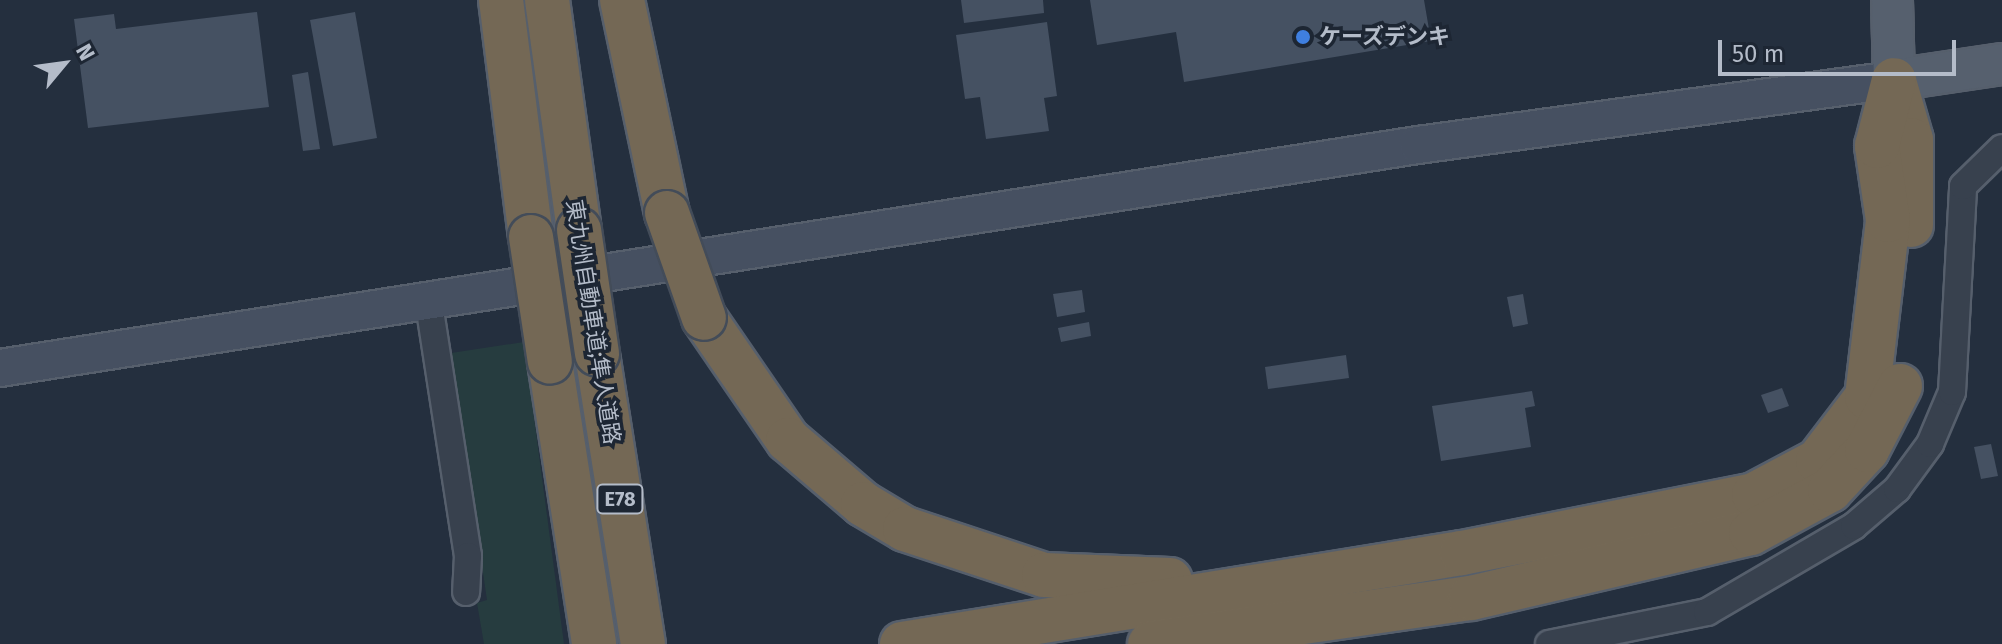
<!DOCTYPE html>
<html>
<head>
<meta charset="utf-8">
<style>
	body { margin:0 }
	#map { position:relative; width:2002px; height:644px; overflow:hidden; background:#242f3e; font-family:"Fira Sans","Noto Sans JP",sans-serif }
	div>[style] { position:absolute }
	.green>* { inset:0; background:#263c3f }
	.building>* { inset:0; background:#455162 }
	.roads { filter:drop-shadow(2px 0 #565f6c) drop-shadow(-2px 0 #565f6c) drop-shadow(0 2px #565f6c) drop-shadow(0 -2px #565f6c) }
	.street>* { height:26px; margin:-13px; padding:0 13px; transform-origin:13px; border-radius:13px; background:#38414e }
	.secondary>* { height:36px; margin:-18px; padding:0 18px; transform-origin:18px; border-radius:18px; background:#465061 }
	.primary>* { height:40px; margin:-20px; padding:0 20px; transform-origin:20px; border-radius:20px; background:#56606e }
	.highway>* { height:44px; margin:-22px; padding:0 22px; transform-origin:22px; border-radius:22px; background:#746855 }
	.bridges { filter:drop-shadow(2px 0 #434c59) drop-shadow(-2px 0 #434c59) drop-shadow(0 2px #434c59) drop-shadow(0 -2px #434c59) }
	.highway-bridge>* { height:44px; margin:-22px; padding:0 22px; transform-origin:22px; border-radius:22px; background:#746855 }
	.dots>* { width:22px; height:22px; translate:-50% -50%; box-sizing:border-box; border:4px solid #1d2633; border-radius:50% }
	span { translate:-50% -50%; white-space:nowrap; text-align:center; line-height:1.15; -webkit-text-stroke:7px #1d2633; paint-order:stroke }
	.shield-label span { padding:2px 6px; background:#1d2633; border:2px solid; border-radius:6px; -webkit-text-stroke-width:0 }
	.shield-label { font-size:20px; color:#b4bcc9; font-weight:700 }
	.poi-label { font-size:22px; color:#b4bcc9; font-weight:700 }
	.left { translate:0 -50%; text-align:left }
	.street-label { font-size:22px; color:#b4bcc9 }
	.north { position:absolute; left:24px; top:24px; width:80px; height:80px; -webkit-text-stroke:6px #1d2633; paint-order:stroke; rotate:61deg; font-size:22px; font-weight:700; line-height:32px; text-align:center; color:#b4bcc9 }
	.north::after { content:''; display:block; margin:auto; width:28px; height:36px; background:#b4bcc9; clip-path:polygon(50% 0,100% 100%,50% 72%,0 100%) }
	.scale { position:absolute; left:1718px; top:40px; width:238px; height:36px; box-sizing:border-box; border:4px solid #b4bcc9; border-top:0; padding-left:10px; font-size:24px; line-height:28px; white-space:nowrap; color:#b4bcc9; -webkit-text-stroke:6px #1d2633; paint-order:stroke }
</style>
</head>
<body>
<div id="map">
	<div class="green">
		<i style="clip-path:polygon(524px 342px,564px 644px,484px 644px,477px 603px,487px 600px,451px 353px)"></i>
	</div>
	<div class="building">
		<i style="clip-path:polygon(961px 0,1043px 0,1044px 13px,964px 23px)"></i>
		<i style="clip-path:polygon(1090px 0,1424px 0,1431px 41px,1184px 82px,1176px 32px,1097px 45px)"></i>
		<i style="clip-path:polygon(257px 12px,269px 107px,88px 128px,74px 19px,114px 14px,116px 29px)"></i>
		<i style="clip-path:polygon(355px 12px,377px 138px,333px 146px,310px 20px)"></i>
		<i style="clip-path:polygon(1047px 22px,1057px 96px,1044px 98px,1049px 131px,986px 139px,980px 97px,965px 99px,956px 35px)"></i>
		<i style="clip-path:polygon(308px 72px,320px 149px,303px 151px,292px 75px)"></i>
		<i style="clip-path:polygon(1082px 290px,1085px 312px,1057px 317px,1053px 294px)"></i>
		<i style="clip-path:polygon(1523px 294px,1528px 324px,1513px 327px,1507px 297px)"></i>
		<i style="clip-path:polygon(1089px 322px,1091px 336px,1061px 342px,1058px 328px)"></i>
		<i style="clip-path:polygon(1346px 355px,1349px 378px,1268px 389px,1265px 367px)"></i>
		<i style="clip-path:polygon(1782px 388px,1789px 406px,1768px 413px,1761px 395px)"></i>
		<i style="clip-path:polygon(1532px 391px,1535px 406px,1525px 408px,1531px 447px,1441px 461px,1432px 406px)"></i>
		<i style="clip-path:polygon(1991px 444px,1998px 476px,1981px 479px,1974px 447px)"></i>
	</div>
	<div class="roads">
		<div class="street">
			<i style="left:429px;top:304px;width:255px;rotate:81.2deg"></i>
			<i style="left:468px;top:556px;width:36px;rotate:93deg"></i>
			<i style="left:1549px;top:644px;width:161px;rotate:-11.4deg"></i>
			<i style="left:1707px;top:612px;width:170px;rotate:-30.3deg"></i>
			<i style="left:1854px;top:526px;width:57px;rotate:-40.7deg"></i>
			<i style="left:1897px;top:489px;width:56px;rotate:-53.7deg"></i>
			<i style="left:1930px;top:444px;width:56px;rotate:-67.1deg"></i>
			<i style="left:1952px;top:392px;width:206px;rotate:-86.9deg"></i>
			<i style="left:1963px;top:186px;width:54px;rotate:-44.3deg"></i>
		</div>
		<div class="secondary">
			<i style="left:0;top:368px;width:1435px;rotate:-8.94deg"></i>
			<i style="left:1418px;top:145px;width:480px;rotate:-7.8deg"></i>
		</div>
		<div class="primary">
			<i style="left:1892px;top:0;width:80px;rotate:88.6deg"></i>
			<i style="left:1894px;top:80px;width:109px;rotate:-8.4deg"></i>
		</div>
		<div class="highway">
			<i style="left:501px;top:0;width:239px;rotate:82.8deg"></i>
			<i style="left:547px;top:0;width:232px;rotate:82.1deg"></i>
			<i style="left:622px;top:0;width:218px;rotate:78.1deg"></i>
			<i style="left:1894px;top:81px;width:61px;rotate:73.9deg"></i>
			<i style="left:1911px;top:140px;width:85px;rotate:90deg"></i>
			<i style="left:704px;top:318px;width:148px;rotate:55.5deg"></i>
			<i style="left:788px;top:440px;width:99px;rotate:40.5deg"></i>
			<i style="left:863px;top:504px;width:49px;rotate:30.8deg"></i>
			<i style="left:905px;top:529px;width:146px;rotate:18.3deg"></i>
			<i style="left:1044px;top:575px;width:126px;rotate:2.3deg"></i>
			<i style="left:597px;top:354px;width:294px;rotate:81deg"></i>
			<i style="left:550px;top:362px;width:285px;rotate:81.1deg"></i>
			<i style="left:902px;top:644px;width:567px;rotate:-9.23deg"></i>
			<i style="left:1462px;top:553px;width:298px;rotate:-11.2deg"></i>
			<i style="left:1754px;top:495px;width:72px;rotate:-28deg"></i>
			<i style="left:1818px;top:461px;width:81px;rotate:-52.6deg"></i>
			<i style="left:1867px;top:397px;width:178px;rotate:-83.2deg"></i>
			<i style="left:1888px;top:220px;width:75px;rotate:-98.5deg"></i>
			<i style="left:1877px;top:146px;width:68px;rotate:-75.6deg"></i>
			<i style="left:1150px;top:644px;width:324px;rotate:-8.2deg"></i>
			<i style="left:1471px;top:598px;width:287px;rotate:-13.1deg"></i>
			<i style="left:1751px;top:533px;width:90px;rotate:-28.6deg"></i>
			<i style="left:1830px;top:490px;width:54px;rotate:-47.2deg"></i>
			<i style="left:1867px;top:450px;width:72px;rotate:-62.7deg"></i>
		</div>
	</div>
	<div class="bridges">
		<div class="highway-bridge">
			<i style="left:667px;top:213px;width:111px;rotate:70.6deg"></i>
			<i style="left:579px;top:230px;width:125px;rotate:81.7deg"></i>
			<i style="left:531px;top:237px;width:126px;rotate:81.4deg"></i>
		</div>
	</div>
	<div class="dots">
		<i style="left:1303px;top:37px;background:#3f7fe0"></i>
	</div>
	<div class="shield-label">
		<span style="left:620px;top:499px">E78</span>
	</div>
	<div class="poi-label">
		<span class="left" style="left:1319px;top:37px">ケーズデンキ</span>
	</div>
	<div class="street-label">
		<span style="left:593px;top:322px;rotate:81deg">東九州自動車道;隼人道路</span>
	</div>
	<div class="north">N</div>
	<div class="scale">50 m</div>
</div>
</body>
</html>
